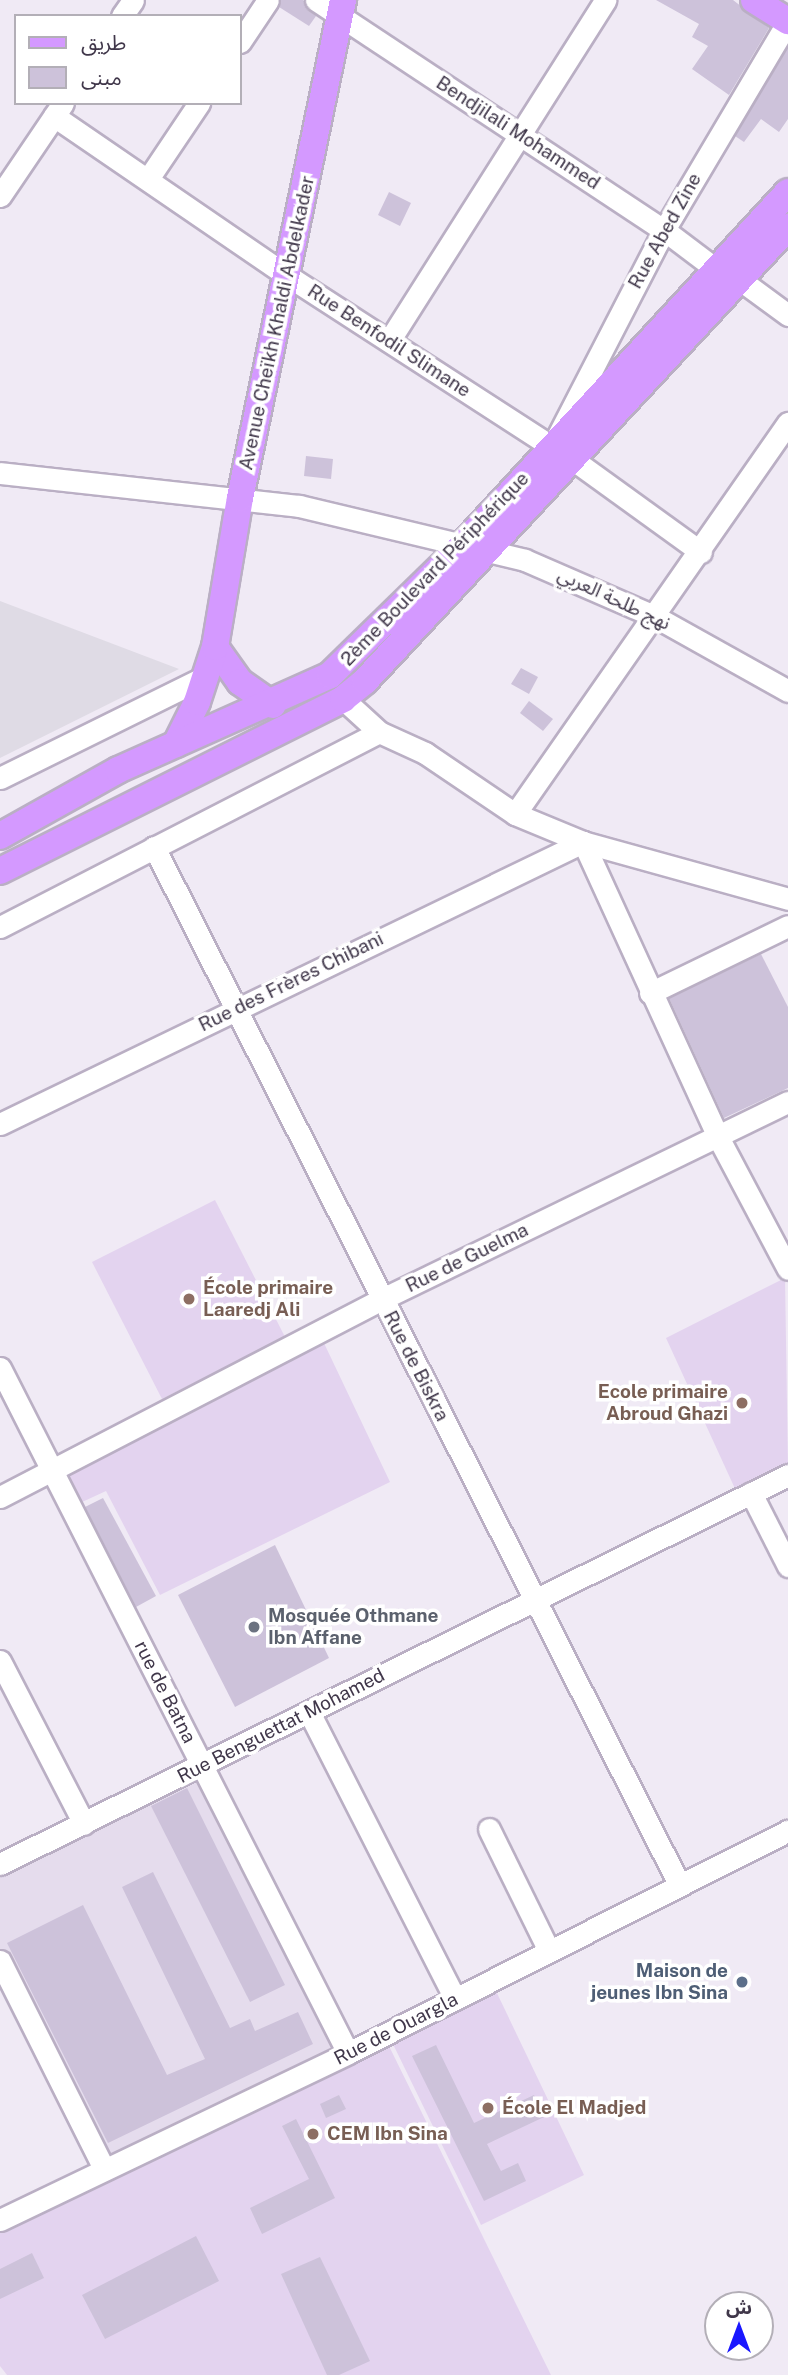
<!DOCTYPE html>
<html>
<head>
<meta charset="utf-8">
<style>
	body { margin:0 }
	#map { position:relative; width:788px; height:2375px; overflow:hidden; background:#f0eaf5; font-family:"Public Sans","Noto Sans Arabic",sans-serif }
	div>[style] { position:absolute }
	.residential>* { inset:0; background:#e5dced }
	.industrial>* { inset:0; background:#dfdbe5 }
	.education>* { inset:0; background:#e3d3ef }
	.building>* { inset:0; background:#cdc2da }
	.roads { filter:drop-shadow(2px 0 #baafc4) drop-shadow(-2px 0 #baafc4) drop-shadow(0 2px #baafc4) drop-shadow(0 -2px #baafc4) }
	.minor>* { height:21px; margin:-10.5px; padding:0 10.5px; transform-origin:10.5px; border-radius:10.5px; background:#fff }
	.major>* { height:26px; margin:-13px; padding:0 13px; transform-origin:13px; border-radius:13px; background:#d499ff }
	.dots>* { width:19px; height:19px; translate:-50% -50%; box-sizing:border-box; border:4px solid #fff; border-radius:50% }
	span { translate:-50% -50%; white-space:nowrap; text-align:center; line-height:1.15; -webkit-text-stroke:7px #fff; paint-order:stroke }
	.street-label { font-size:19px; color:#40374a }
	.education-label { font-size:19px; color:#785e54; font-weight:700 }
	.left { translate:0 -50%; text-align:left }
	.right { translate:-100% -50%; text-align:right }
	.worship-label { font-size:19px; color:#5b616d; font-weight:700 }
	.service-label { font-size:19px; color:#4e5e75; font-weight:700 }
	.legend { position:absolute; left:14px; top:14px; width:228px; height:91px; box-sizing:border-box; background:#fff; border:2px solid #b3afb7; margin:0; padding:9px 12px; list-style:none; font-size:21px; color:#40374a }
	.legend li { display:flex; align-items:center; gap:14px; height:35px }
	.legend b { width:35px; border:2px solid #b3afb7 }
	.north { position:absolute; left:704px; top:2291px; width:70px; height:70px; box-sizing:border-box; background:#fff; border:2px solid #b3afb7; border-radius:50%; rotate:0deg; font-size:19px; font-weight:700; line-height:28px; text-align:center; color:#40374a }
	.north::after { content:''; display:block; margin:auto; width:24px; height:32px; background:#1a17ff; clip-path:polygon(50% 0,100% 100%,50% 72%,0 100%) }
</style>
</head>
<body>
<div id="map">
	<div class="residential">
		<i style="clip-path:polygon(199px 1771px,336px 2054px,107px 2162px,0 1952px,0 1869px)"></i>
	</div>
	<div class="industrial">
		<i style="clip-path:polygon(0 601px,179px 669px,0 758px)"></i>
	</div>
	<div class="education">
		<i style="clip-path:polygon(215px 1200px,285px 1337px,162px 1399px,92px 1262px)"></i>
		<i style="clip-path:polygon(785px 1278px,788px 1467px,737px 1493px,666px 1338px)"></i>
		<i style="clip-path:polygon(323px 1341px,390px 1482px,160px 1595px,106px 1491px,80px 1503px,65px 1474px)"></i>
		<i style="clip-path:polygon(495px 1989px,584px 2175px,481px 2225px,391px 2040px)"></i>
		<i style="clip-path:polygon(387px 2042px,551px 2375px,7px 2375px,0 2366px,0 2226px)"></i>
	</div>
	<div class="building">
		<i style="clip-path:polygon(281px 0,303px 0,316px 16px,309px 26px,279px 7px)"></i>
		<i style="clip-path:polygon(656px 0,733px 0,769px 28px,729px 95px,692px 69px,708px 46px,692px 37px,699px 24px)"></i>
		<i style="clip-path:polygon(788px 47px,788px 119px,779px 132px,761px 119px,744px 142px,735px 136px)"></i>
		<i style="clip-path:polygon(389px 192px,411px 203px,400px 226px,378px 215px)"></i>
		<i style="clip-path:polygon(306px 456px,333px 459px,331px 479px,304px 476px)"></i>
		<i style="clip-path:polygon(521px 668px,538px 677px,529px 694px,511px 684px)"></i>
		<i style="clip-path:polygon(529px 701px,553px 719px,543px 731px,520px 713px)"></i>
		<i style="clip-path:polygon(761px 954px,788px 1007px,788px 1088px,724px 1118px,669px 998px)"></i>
		<i style="clip-path:polygon(103px 1498px,156px 1596px,136px 1607px,85px 1507px)"></i>
		<i style="clip-path:polygon(275px 1545px,329px 1658px,235px 1707px,178px 1595px)"></i>
		<i style="clip-path:polygon(187px 1788px,285px 1985px,250px 2002px,151px 1806px)"></i>
		<i style="clip-path:polygon(153px 1872px,230px 2028px,250px 2019px,255px 2031px,298px 2012px,313px 2044px,108px 2143px,7px 1943px,83px 1905px,167px 2075px,205px 2059px,122px 1887px)"></i>
		<i style="clip-path:polygon(436px 2045px,474px 2123px,534px 2095px,544px 2117px,487px 2144px,501px 2171px,518px 2163px,526px 2181px,484px 2201px,412px 2056px)"></i>
		<i style="clip-path:polygon(339px 2095px,346px 2109px,326px 2118px,320px 2104px)"></i>
		<i style="clip-path:polygon(296px 2119px,335px 2198px,262px 2234px,250px 2208px,309px 2179px,282px 2126px)"></i>
		<i style="clip-path:polygon(196px 2236px,219px 2281px,105px 2339px,82px 2295px)"></i>
		<i style="clip-path:polygon(32px 2253px,44px 2278px,0 2299px,0 2269px)"></i>
		<i style="clip-path:polygon(320px 2257px,370px 2361px,339px 2375px,327px 2375px,281px 2274px)"></i>
	</div>
	<div class="roads">
		<div class="minor">
			<i style="left:316px;top:0;width:417px;rotate:33.5deg"></i>
			<i style="left:664px;top:230px;width:66px;rotate:37deg"></i>
			<i style="left:122px;top:16px;width:19px;rotate:-55deg"></i>
			<i style="left:240px;top:42px;width:50px;rotate:-56.3deg"></i>
			<i style="left:54px;top:116px;width:283px;rotate:34.4deg"></i>
			<i style="left:288px;top:276px;width:315px;rotate:32.9deg"></i>
			<i style="left:552px;top:447px;width:244px;rotate:-62.7deg"></i>
			<i style="left:664px;top:230px;width:243px;rotate:-59.3deg"></i>
			<i style="left:148px;top:179px;width:92px;rotate:-56.1deg"></i>
			<i style="left:0;top:196px;width:112px;rotate:-55.9deg"></i>
			<i style="left:739px;top:279px;width:61px;rotate:36.3deg"></i>
			<i style="left:389px;top:341px;width:404px;rotate:-57.6deg"></i>
			<i style="left:572px;top:459px;width:159px;rotate:35.8deg"></i>
			<i style="left:0;top:473px;width:301px;rotate:6.3deg"></i>
			<i style="left:299px;top:506px;width:232px;rotate:13.4deg"></i>
			<i style="left:525px;top:560px;width:141px;rotate:23.5deg"></i>
			<i style="left:654px;top:616px;width:154px;rotate:29.2deg"></i>
			<i style="left:343px;top:699px;width:49px;rotate:42.5deg"></i>
			<i style="left:379px;top:732px;width:51px;rotate:24.5deg"></i>
			<i style="left:425px;top:753px;width:109px;rotate:34.1deg"></i>
			<i style="left:515px;top:814px;width:74px;rotate:22.4deg"></i>
			<i style="left:583px;top:842px;width:213px;rotate:15.5deg"></i>
			<i style="left:0;top:778px;width:230px;rotate:-26.3deg"></i>
			<i style="left:515px;top:814px;width:477px;rotate:-55.1deg"></i>
			<i style="left:154px;top:847px;width:1162px;rotate:63.15deg"></i>
			<i style="left:0;top:927px;width:426px;rotate:-27.2deg"></i>
			<i style="left:650px;top:993px;width:153px;rotate:-25.9deg"></i>
			<i style="left:0;top:1124px;width:648px;rotate:-25.81deg"></i>
			<i style="left:583px;top:842px;width:324px;rotate:65.4deg"></i>
			<i style="left:718px;top:1137px;width:149px;rotate:62.1deg"></i>
			<i style="left:0;top:1368px;width:768px;rotate:63.07deg"></i>
			<i style="left:751px;top:1493px;width:82px;rotate:63.1deg"></i>
			<i style="left:0;top:1497px;width:430px;rotate:-27.4deg"></i>
			<i style="left:382px;top:1299px;width:451px;rotate:-25.9deg"></i>
			<i style="left:0;top:1661px;width:183px;rotate:62.7deg"></i>
			<i style="left:309px;top:1712px;width:322px;rotate:63deg"></i>
			<i style="left:489px;top:1829px;width:136px;rotate:63.8deg"></i>
			<i style="left:0;top:1864px;width:879px;rotate:-26.27deg"></i>
			<i style="left:0;top:1961px;width:233px;rotate:63.4deg"></i>
			<i style="left:0;top:2220px;width:386px;rotate:-25.6deg"></i>
			<i style="left:348px;top:2053px;width:493px;rotate:-26.8deg"></i>
		</div>
		<div class="major">
			<i style="left:754px;top:0;width:40px;rotate:32deg"></i>
			<i style="left:215px;top:647px;width:43px;rotate:54.5deg"></i>
			<i style="left:240px;top:682px;width:40px;rotate:34.9deg"></i>
			<i style="left:176px;top:744px;width:47px;rotate:-63.4deg"></i>
			<i style="left:197px;top:702px;width:58px;rotate:-71.9deg"></i>
			<i style="left:215px;top:647px;width:151px;rotate:-80.5deg"></i>
			<i style="left:240px;top:498px;width:509px;rotate:-78.31deg"></i>
			<i style="left:0;top:836px;width:135px;rotate:-29.2deg"></i>
			<i style="left:118px;top:770px;width:232px;rotate:-24.1deg"></i>
			<i style="left:330px;top:675px;width:175px;rotate:-44.3deg"></i>
			<i style="left:455px;top:553px;width:491px;rotate:-47.3deg"></i>
			<i style="left:0;top:871px;width:384px;rotate:-26.6deg"></i>
			<i style="left:343px;top:699px;width:28px;rotate:-39deg"></i>
			<i style="left:365px;top:681px;width:621px;rotate:-47.02deg"></i>
		</div>
	</div>
	<div class="dots">
		<i style="left:189px;top:1299px;background:#8d6e63"></i>
		<i style="left:742px;top:1403px;background:#8d6e63"></i>
		<i style="left:254px;top:1627px;background:#6b7280"></i>
		<i style="left:742px;top:1982px;background:#5c6f8a"></i>
		<i style="left:488px;top:2108px;background:#8d6e63"></i>
		<i style="left:313px;top:2134px;background:#8d6e63"></i>
	</div>
	<div class="street-label">
		<span style="left:518px;top:133px;rotate:33deg">Bendjilali Mohammed</span>
		<span style="left:665px;top:231px;rotate:-61deg">Rue Abed Zine</span>
		<span style="left:277px;top:323px;rotate:-78deg">Avenue Cheïkh Khaldi Abdelkader</span>
		<span style="left:389px;top:341px;rotate:33deg">Rue Benfodil Slimane</span>
		<span style="left:435px;top:569px;rotate:-46deg">2ème Boulevard Périphérique</span>
		<span style="left:614px;top:599px;rotate:25deg">نهج طلحة العربي</span>
		<span style="left:291px;top:982px;rotate:-26deg">Rue des Frères Chibani</span>
		<span style="left:467px;top:1258px;rotate:-26deg">Rue de Guelma</span>
		<span style="left:416px;top:1366px;rotate:63deg">Rue de Biskra</span>
		<span style="left:165px;top:1692px;rotate:63deg">rue de Batna</span>
		<span style="left:281px;top:1726px;rotate:-27deg">Rue Benguettat Mohamed</span>
		<span style="left:396px;top:2029px;rotate:-27deg">Rue de Ouargla</span>
	</div>
	<div class="education-label">
		<span class="left" style="left:203px;top:1299px">École primaire<br>Laaredj Ali</span>
		<span class="right" style="left:728px;top:1403px">Ecole primaire<br>Abroud Ghazi</span>
		<span class="left" style="left:502px;top:2108px">École El Madjed</span>
		<span class="left" style="left:327px;top:2134px">CEM Ibn Sina</span>
	</div>
	<div class="worship-label">
		<span class="left" style="left:268px;top:1627px">Mosquée Othmane<br>Ibn Affane</span>
	</div>
	<div class="service-label">
		<span class="right" style="left:728px;top:1982px">Maison de<br>jeunes Ibn Sina</span>
	</div>
	<ul class="legend">
	<li><b style="height:9px;background:#d499ff"></b>طريق</li>
	<li><b style="height:19px;background:#cdc2da"></b>مبنى</li>
	</ul>
	<div class="north">ش</div>
</div>
</body>
</html>
